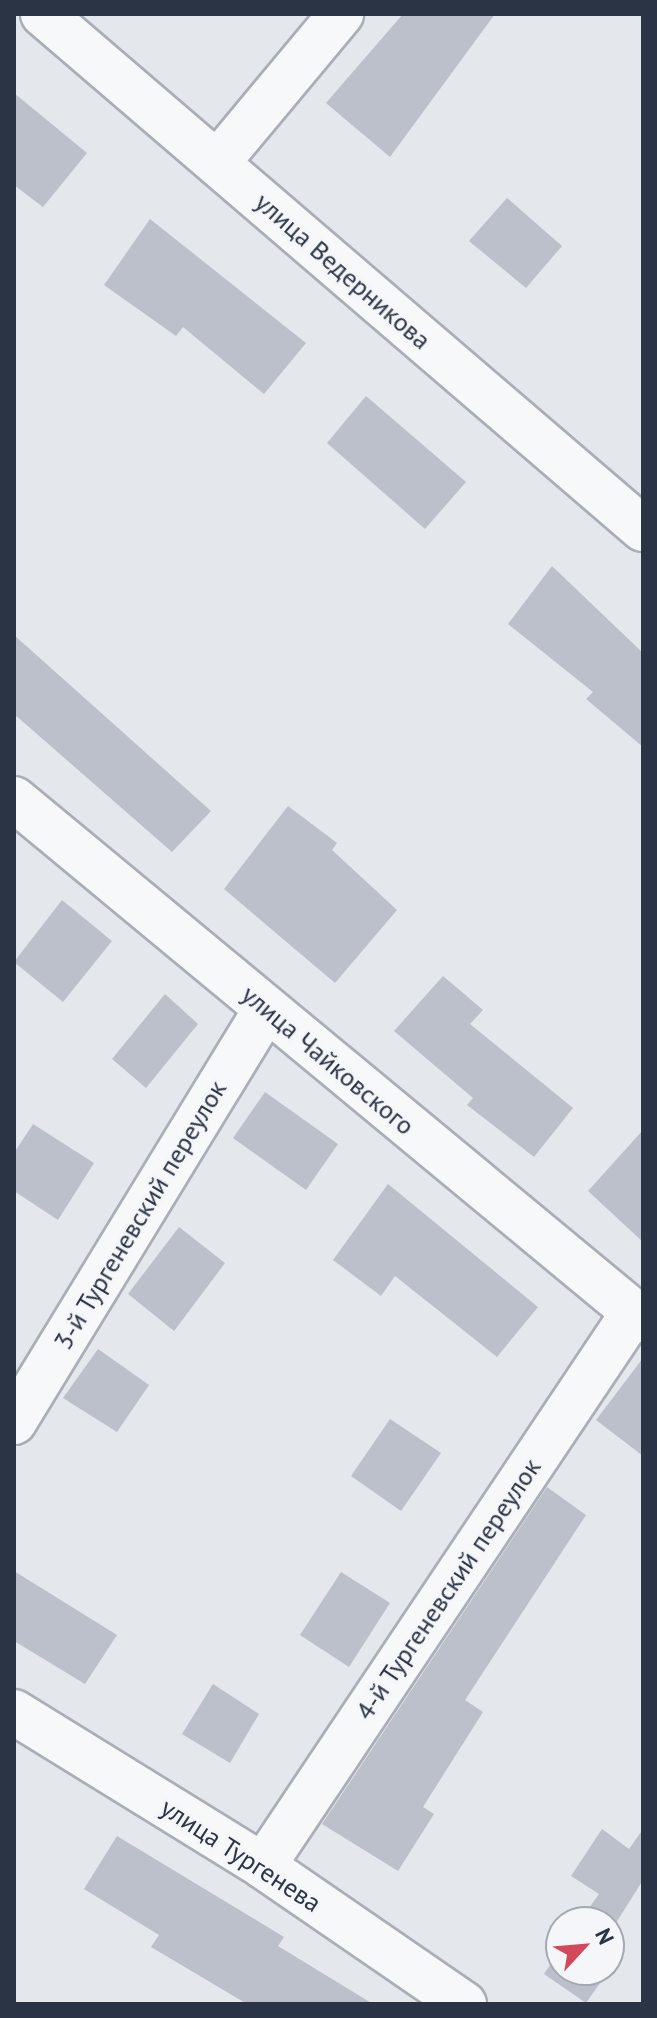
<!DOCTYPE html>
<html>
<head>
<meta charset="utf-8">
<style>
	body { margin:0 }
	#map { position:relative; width:657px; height:2018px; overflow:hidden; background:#e4e7ec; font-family:"PT Sans",sans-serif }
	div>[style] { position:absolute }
	.building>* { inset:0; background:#bbc0ca }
	.roads { filter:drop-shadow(2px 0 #a9aeb7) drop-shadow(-2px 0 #a9aeb7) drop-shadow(0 2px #a9aeb7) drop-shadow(0 -2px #a9aeb7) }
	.minor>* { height:44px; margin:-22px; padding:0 22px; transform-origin:22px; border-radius:22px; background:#f7f8fa }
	span { translate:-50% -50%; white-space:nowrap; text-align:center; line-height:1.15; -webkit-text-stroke:6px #f4f6f9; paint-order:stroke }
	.street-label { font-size:26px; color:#2b3445 }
	.frame { position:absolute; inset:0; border:16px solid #2b3445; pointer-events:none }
	.north { position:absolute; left:545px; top:1906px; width:80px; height:80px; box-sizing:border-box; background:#f4f6f9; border:2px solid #a4a8b1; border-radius:50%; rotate:64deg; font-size:22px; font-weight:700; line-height:32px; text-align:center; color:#2b3445 }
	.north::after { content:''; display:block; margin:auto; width:28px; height:36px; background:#d1495b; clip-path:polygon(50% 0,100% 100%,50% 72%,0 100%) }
</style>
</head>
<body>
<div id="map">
	<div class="building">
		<i style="clip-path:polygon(403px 14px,495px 14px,390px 157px,326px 103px)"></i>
		<i style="clip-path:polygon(14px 93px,87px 153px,43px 207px,14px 185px)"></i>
		<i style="clip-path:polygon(507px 198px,562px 246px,526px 288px,469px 241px)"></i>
		<i style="clip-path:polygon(150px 219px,306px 343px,264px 394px,183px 327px,176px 336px,104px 285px)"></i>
		<i style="clip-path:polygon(366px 396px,466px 482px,425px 529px,327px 443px)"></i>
		<i style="clip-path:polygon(552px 566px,643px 653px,643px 747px,586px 699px,593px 692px,508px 624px)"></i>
		<i style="clip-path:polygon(14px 635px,211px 811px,172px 852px,14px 714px)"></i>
		<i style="clip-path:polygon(288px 806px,337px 843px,332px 850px,397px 910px,335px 983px,224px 889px)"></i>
		<i style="clip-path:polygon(62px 900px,112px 941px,63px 1002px,14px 962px)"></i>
		<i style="clip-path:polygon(443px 976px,483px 1010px,470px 1024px,573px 1108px,534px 1157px,467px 1105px,473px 1098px,394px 1031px)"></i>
		<i style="clip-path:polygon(165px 994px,198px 1024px,146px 1088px,112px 1059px)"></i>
		<i style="clip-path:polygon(265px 1092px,338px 1144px,306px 1190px,233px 1138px)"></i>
		<i style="clip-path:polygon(33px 1124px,94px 1163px,58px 1220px,14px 1191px,14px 1153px)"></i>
		<i style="clip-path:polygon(643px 1130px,643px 1242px,588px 1191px)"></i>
		<i style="clip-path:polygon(388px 1184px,538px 1307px,497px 1357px,395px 1276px,381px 1296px,333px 1260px)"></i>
		<i style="clip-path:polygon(179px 1227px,225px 1263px,174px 1331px,128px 1294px)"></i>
		<i style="clip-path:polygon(98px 1349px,149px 1385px,117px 1432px,63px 1398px)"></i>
		<i style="clip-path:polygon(643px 1358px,643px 1456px,596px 1420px)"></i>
		<i style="clip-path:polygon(390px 1419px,441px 1453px,401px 1511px,351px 1476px)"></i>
		<i style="clip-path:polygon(547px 1487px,586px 1515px,465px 1700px,483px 1712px,423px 1807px,434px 1814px,398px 1871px,322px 1824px)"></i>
		<i style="clip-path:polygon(14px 1571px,117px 1635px,85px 1684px,14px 1641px)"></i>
		<i style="clip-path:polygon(341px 1572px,390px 1603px,349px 1667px,300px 1635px)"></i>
		<i style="clip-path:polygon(213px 1684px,259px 1714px,230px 1763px,182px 1734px)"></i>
		<i style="clip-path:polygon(602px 1829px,629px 1849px,643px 1829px,643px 1880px,609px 1934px,609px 1922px,579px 1922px,599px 1894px,571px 1876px)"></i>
		<i style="clip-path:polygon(117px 1836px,284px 1937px,278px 1946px,373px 2004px,247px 2004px,151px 1947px,159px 1935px,84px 1889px)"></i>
		<i style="clip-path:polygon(561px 1949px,561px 1970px,612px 1966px,586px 2003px,544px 1974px)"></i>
	</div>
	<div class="roads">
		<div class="minor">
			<i style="left:43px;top:14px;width:791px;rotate:40.64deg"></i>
			<i style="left:217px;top:163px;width:194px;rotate:-50.2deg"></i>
			<i style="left:14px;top:799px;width:817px;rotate:39.63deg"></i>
			<i style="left:14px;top:1422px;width:484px;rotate:-58.6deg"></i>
			<i style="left:14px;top:1712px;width:293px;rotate:31.7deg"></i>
			<i style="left:263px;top:1866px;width:244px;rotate:34.5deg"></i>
			<i style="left:263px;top:1866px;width:665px;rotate:-56.21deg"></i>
		</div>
	</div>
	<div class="street-label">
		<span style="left:343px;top:271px;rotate:41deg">улица Ведерникова</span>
		<span style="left:328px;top:1060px;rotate:40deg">улица Чайковского</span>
		<span style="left:140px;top:1215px;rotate:-59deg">3-й Тургеневский переулок</span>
		<span style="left:448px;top:1589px;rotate:-56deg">4-й Тургеневский переулок</span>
		<span style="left:241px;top:1855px;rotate:33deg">улица Тургенева</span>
	</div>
	<div class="frame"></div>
	<div class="north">N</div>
</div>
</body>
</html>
